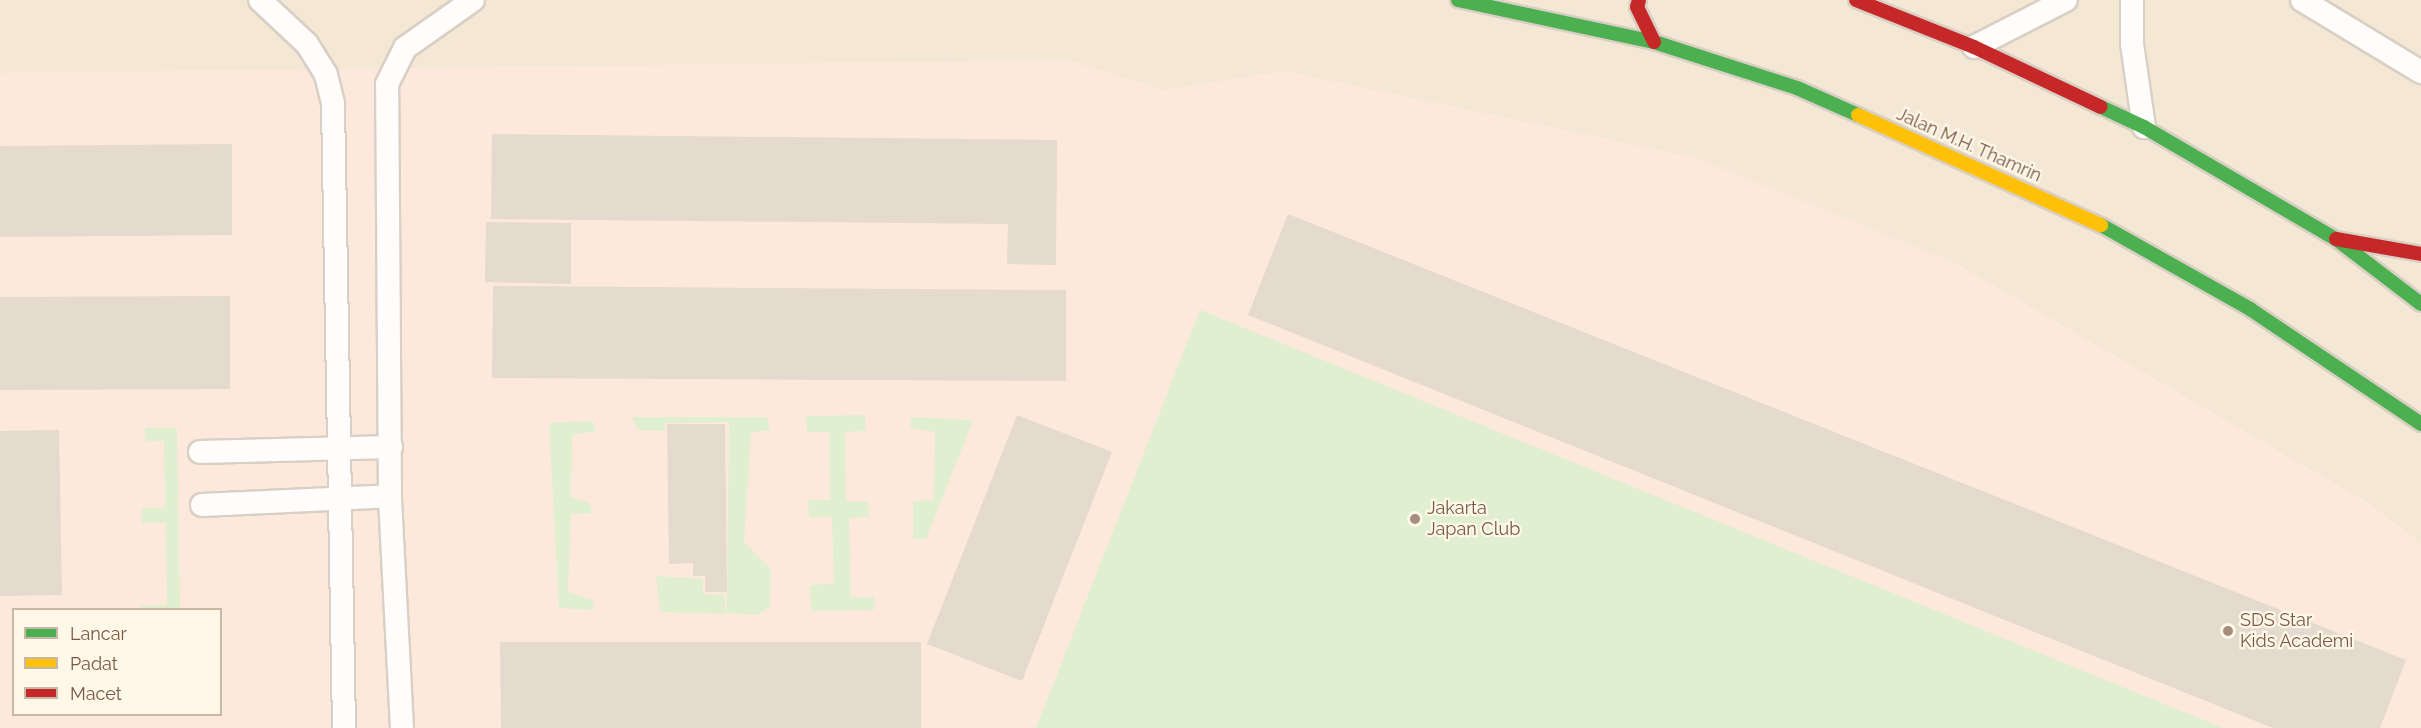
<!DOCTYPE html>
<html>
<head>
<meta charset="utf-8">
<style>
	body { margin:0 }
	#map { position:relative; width:2421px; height:728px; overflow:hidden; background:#f8f2e6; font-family:Raleway,sans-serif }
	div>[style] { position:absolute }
	.residential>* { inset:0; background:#f4e8d5 }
	.commercial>* { inset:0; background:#fce9db }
	.green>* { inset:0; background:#e0efcf }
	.building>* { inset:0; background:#e4dacd }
	.roads { filter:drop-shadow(2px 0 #d9cfc4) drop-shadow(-2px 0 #d9cfc4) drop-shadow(0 2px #d9cfc4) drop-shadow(0 -2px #d9cfc4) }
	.lane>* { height:22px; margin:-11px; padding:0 11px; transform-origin:11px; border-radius:11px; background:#fefdfb }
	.fast>* { height:14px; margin:-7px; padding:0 7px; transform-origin:7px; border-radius:7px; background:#4caf50 }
	.slow>* { height:14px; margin:-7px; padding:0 7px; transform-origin:7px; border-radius:7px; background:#ffc107 }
	.jam>* { height:14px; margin:-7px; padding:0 7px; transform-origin:7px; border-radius:7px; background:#c62828 }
	.dots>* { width:16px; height:16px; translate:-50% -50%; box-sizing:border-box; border:3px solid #fff7e7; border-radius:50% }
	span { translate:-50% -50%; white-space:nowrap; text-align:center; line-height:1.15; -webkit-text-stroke:4.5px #fff7e7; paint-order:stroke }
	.street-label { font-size:18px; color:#775944 }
	.poi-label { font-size:18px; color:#775944 }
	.left { translate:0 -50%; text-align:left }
	.legend { position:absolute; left:12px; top:608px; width:210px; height:108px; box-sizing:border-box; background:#fff7e7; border:2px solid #c9b8a6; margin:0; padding:8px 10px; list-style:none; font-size:18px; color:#775944 }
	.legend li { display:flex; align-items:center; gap:12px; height:30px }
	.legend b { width:30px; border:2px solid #c9b8a6 }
</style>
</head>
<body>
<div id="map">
	<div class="residential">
		<i style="clip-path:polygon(evenodd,0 0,2421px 0,2421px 728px,0 728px,0 0,14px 610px,220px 610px,220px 714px,14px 714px,14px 610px)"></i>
	</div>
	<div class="commercial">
		<i style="clip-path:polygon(evenodd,1068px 60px,1164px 90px,1285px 71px,1697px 158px,1955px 263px,2370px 504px,2421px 543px,2421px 728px,2223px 728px,1201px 310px,1036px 728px,0 728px,0 73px,1068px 60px,14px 610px,220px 610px,220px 714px,14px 714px,14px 610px)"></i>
	</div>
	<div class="green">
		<i style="clip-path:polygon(1200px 310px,2223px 728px,1036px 728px)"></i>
		<i style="clip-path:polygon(865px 415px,866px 431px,845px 432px,846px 502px,868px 502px,869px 517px,849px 518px,851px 597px,874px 597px,874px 610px,811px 611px,810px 585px,834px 584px,832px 517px,809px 517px,808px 500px,830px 500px,829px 432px,807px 432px,806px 416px)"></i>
		<i style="clip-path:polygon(632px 417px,767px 417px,770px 430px,751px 433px,744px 542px,771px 570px,770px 607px,757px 615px,727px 613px,729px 422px,665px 423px,664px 431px,638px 430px)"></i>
		<i style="clip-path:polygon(911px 417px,973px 420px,926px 539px,913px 539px,913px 501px,934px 500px,935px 432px,910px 428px)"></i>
		<i style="clip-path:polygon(593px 421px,596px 431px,572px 435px,571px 498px,590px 503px,592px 513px,571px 514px,568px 592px,593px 600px,594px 610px,559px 608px,549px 423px)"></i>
		<i style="clip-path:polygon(145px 428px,177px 428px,180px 609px,141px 609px,141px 606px,167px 605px,166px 523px,142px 523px,142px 508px,165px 508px,164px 441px,146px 441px)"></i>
		<i style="clip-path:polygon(656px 576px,703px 579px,703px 594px,724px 595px,726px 614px,660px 612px)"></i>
	</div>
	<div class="building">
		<i style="clip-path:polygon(492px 134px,1057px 140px,1056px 265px,1007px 264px,1008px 224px,491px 219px)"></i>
		<i style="clip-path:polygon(232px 144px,232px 235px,0 237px,0 146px)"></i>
		<i style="clip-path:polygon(1288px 214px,2406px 660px,2380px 728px,2273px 728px,1248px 315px)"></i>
		<i style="clip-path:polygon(486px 222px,571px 223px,571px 284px,485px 282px)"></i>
		<i style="clip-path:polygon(493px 286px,1066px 290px,1066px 381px,492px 378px)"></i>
		<i style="clip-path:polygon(230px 296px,230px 389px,0 390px,0 297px)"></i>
		<i style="clip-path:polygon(1017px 415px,1112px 452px,1022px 681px,927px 644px)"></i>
		<i style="clip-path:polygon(667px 424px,725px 424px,727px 592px,705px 592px,705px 576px,693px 576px,693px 563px,669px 564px)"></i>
		<i style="clip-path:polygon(59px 430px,62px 595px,0 596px,0 431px)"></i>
		<i style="clip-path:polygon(500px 642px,921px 642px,921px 728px,501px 728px)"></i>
	</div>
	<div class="roads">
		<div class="lane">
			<i style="left:260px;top:0;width:64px;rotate:43.1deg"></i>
			<i style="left:307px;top:44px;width:36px;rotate:58deg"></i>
			<i style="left:326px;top:75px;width:30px;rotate:76deg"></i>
			<i style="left:333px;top:104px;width:624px;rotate:88.99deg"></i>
			<i style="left:2132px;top:0;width:44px;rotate:90deg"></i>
			<i style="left:2132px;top:44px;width:84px;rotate:81.8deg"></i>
			<i style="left:2302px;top:0;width:139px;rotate:31.2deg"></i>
			<i style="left:1974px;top:47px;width:103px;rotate:-27.1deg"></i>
			<i style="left:200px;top:452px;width:191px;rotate:-1.5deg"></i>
			<i style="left:202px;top:505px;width:188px;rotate:-2.7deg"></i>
			<i style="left:402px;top:728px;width:232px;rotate:-93deg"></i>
			<i style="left:390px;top:496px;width:412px;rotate:-90.4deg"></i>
			<i style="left:387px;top:84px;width:40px;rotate:-63.4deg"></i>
			<i style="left:405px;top:48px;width:83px;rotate:-35.2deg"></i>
		</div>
		<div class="fast">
			<i style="left:1458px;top:0;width:200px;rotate:12.1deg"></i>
			<i style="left:1654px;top:42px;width:150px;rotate:17.8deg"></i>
			<i style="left:1797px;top:88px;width:67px;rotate:23.9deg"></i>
			<i style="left:2101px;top:107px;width:47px;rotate:24.9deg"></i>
			<i style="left:2144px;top:127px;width:222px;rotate:30.3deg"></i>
			<i style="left:2336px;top:239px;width:107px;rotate:37.4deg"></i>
			<i style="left:2101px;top:225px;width:171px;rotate:29.4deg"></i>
			<i style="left:2250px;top:309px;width:206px;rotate:33.9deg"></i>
		</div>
		<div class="slow">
			<i style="left:1858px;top:115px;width:267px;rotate:24.4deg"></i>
		</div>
		<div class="jam">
			<i style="left:1639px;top:0;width:7px;rotate:106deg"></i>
			<i style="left:1637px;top:7px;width:39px;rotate:64deg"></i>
			<i style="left:1856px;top:0;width:127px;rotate:21.7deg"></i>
			<i style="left:1974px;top:47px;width:140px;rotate:25.3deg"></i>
			<i style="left:2336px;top:239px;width:86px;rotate:10deg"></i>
		</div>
	</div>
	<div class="dots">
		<i style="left:1415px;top:519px;background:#a48f7d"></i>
		<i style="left:2228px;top:631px;background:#a48f7d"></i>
	</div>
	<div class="street-label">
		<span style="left:1969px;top:145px;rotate:24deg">Jalan M.H. Thamrin</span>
	</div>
	<div class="poi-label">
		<span class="left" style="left:1427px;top:519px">Jakarta<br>Japan Club</span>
		<span class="left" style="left:2240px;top:631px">SDS Star<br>Kids Academi</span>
	</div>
	<ul class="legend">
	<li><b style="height:8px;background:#4caf50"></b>Lancar</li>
	<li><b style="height:8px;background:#ffc107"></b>Padat</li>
	<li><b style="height:8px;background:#c62828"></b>Macet</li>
	</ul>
</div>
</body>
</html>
